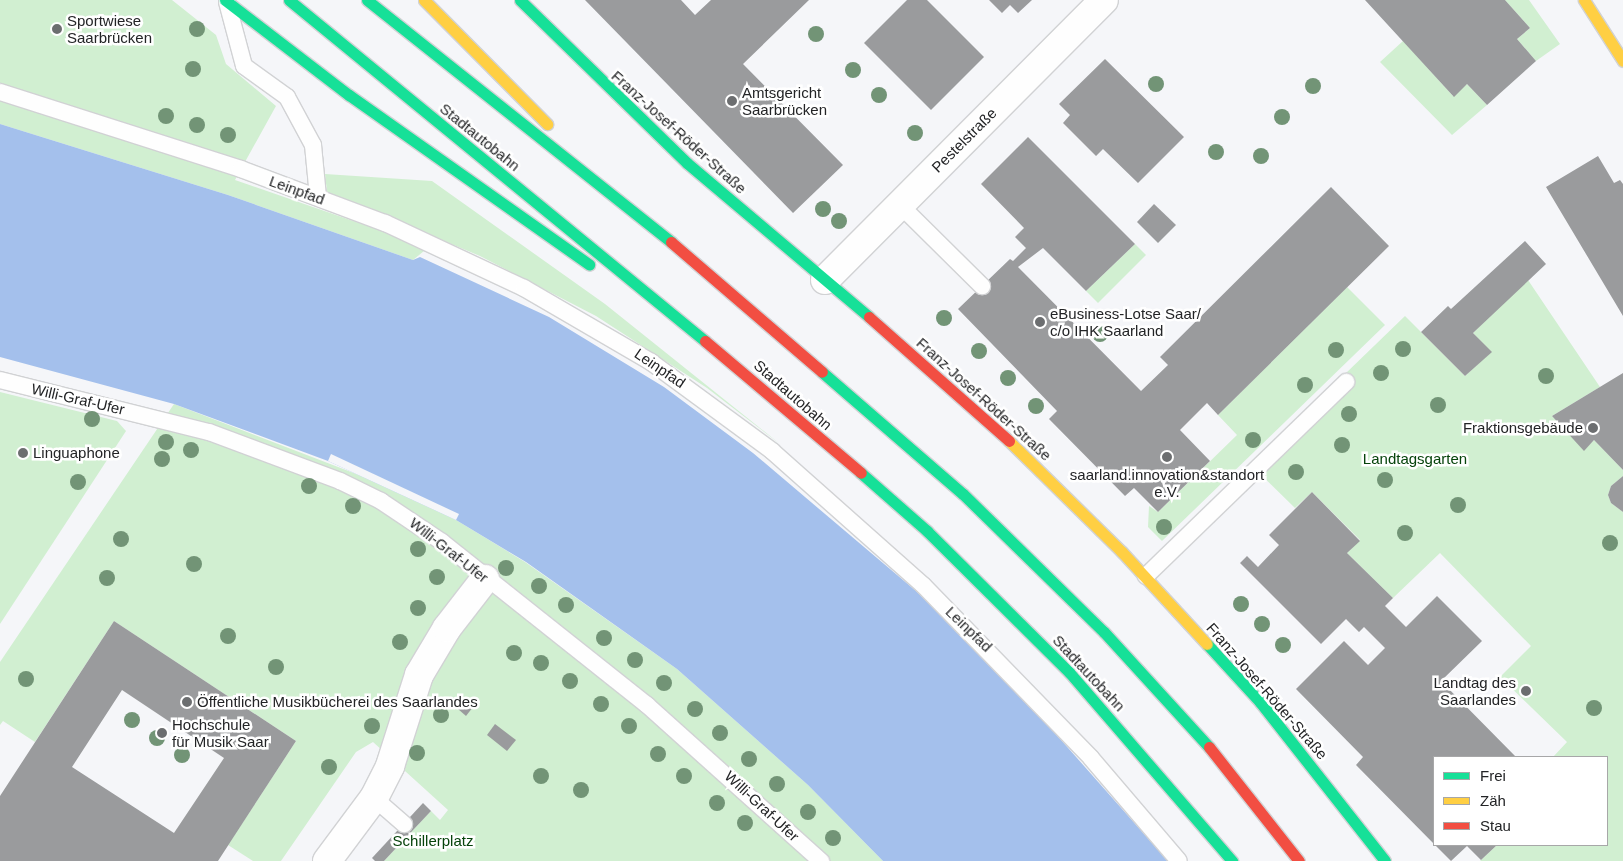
<!DOCTYPE html>
<html>
<head>
<meta charset="utf-8">
<style>
	body { margin:0 }
	#map { position:relative; width:1623px; height:861px; overflow:hidden; background:#f5f6f9; font-family:Arial,sans-serif }
	div>[style] { position:absolute }
	.green>* { inset:0; background:#d1efd1 }
	.water>* { inset:0; background:#a4c0ec }
	.pier>* { inset:0; background:#f5f6f9 }
	.building>* { inset:0; background:#9a9b9d }
	.roads { filter:drop-shadow(1px 0 #d1d2d4) drop-shadow(-1px 0 #d1d2d4) drop-shadow(0 1px #d1d2d4) drop-shadow(0 -1px #d1d2d4) }
	.lane>* { height:16px; margin:-8px; padding:0 8px; transform-origin:8px; border-radius:8px; background:#fefefe }
	.street>* { height:28px; margin:-14px; padding:0 14px; transform-origin:14px; border-radius:14px; background:#fefefe }
	.fast>* { height:11px; margin:-5.5px; padding:0 5.5px; transform-origin:5.5px; border-radius:5.5px; background:#16e098 }
	.slow>* { height:11px; margin:-5.5px; padding:0 5.5px; transform-origin:5.5px; border-radius:5.5px; background:#ffcf43 }
	.jam>* { height:11px; margin:-5.5px; padding:0 5.5px; transform-origin:5.5px; border-radius:5.5px; background:#f24e42 }
	.trees>* { width:16px; height:16px; margin:-8px; border-radius:50%; background:#729476 }
	.dots>* { width:14px; height:14px; translate:-50% -50%; box-sizing:border-box; border:2px solid #fff; border-radius:50% }
	span { translate:-50% -50%; white-space:nowrap; text-align:center; line-height:1.15; -webkit-text-stroke:5px #fff; paint-order:stroke }
	.poi-label { font-size:15px; color:#232426 }
	.left { translate:0 -50%; text-align:left }
	.right { translate:-100% -50%; text-align:right }
	.street-label { font-size:15px; color:#232426 }
	.park-label { font-size:15px; color:#06430b }
	.legend { position:absolute; left:1433px; top:756px; width:175px; height:90px; box-sizing:border-box; background:#fff; border:1px solid #a7a7a8; margin:0; padding:6px 9px; list-style:none; font-size:15px; color:#232426 }
	.legend li { display:flex; align-items:center; gap:10px; height:25px }
	.legend b { width:25px; border:1px solid #a7a7a8 }
</style>
</head>
<body>
<div id="map">
	<div class="green">
		<i style="clip-path:polygon(0 0,172px 0,216px 35px,226px 64px,276px 106px,235px 180px,382px 231px,424px 251px,413px 260px,228px 195px,0 124px)"></i>
		<i style="clip-path:polygon(1505px 0,1529px 0,1560px 44px,1536px 61px,1517px 39px,1530px 28px)"></i>
		<i style="clip-path:polygon(1403px 41px,1453px 96px,1467px 84px,1487px 105px,1452px 135px,1380px 62px)"></i>
		<i style="clip-path:polygon(325px 174px,432px 181px,605px 304px,780px 444px,707px 388px,596px 316px,480px 256px,327px 192px)"></i>
		<i style="clip-path:polygon(1135px 244px,1146px 255px,1098px 303px,1086px 291px)"></i>
		<i style="clip-path:polygon(1528px 280px,1600px 387px,1552px 416px,1584px 450px,1594px 440px,1623px 470px,1623px 476px,1611px 486px,1608px 495px,1611px 503px,1623px 512px,1623px 861px,1480px 861px,1497px 845px,1607px 845px,1607px 757px,1553px 757px,1567px 742px,1500px 677px,1531px 646px,1440px 553px,1393px 598px,1347px 553px,1360px 540px,1312px 492px,1295px 508px,1251px 465px,1405px 316px,1465px 376px,1491px 352px,1473px 333px)"></i>
		<i style="clip-path:polygon(1347px 287px,1385px 325px,1162px 541px,1148px 527px,1149px 506px,1158px 512px,1237px 435px,1218px 415px)"></i>
		<i style="clip-path:polygon(0 392px,117px 421px,126px 431px,0 624px)"></i>
		<i style="clip-path:polygon(174px 404px,385px 485px,456px 520px,525px 562px,677px 669px,808px 785px,883px 861px,384px 861px,431px 811px,440px 820px,448px 810px,373px 742px,356px 752px,281px 861px,253px 861px,228px 845px,296px 741px,114px 621px,35px 742px,3px 721px,0 725px,0 662px)"></i>
	</div>
	<div class="water">
		<i style="clip-path:polygon(0 124px,228px 195px,413px 260px,420px 257px,549px 317px,664px 387px,753px 453px,916px 591px,1001px 672px,1168px 861px,883px 861px,808px 785px,677px 669px,526px 562px,456px 520px,328px 461px,174px 404px,0 357px)"></i>
	</div>
	<div class="pier">
		<i style="clip-path:polygon(331px 454px,459px 514px,456px 520px,328px 461px)"></i>
	</div>
	<div class="building">
		<i style="clip-path:polygon(585px 0,681px 0,695px 15px,711px 0,809px 0,743px 64px,843px 165px,793px 213px)"></i>
		<i style="clip-path:polygon(907px 0,927px 0,984px 57px,931px 110px,864px 43px)"></i>
		<i style="clip-path:polygon(989px 0,1032px 0,1018px 13px,1010px 5px,1002px 13px)"></i>
		<i style="clip-path:polygon(1365px 0,1505px 0,1530px 28px,1517px 39px,1536px 61px,1487px 105px,1467px 84px,1454px 97px)"></i>
		<i style="clip-path:polygon(1105px 59px,1184px 137px,1138px 183px,1103px 149px,1096px 156px,1063px 123px,1070px 115px,1059px 104px)"></i>
		<i style="clip-path:polygon(1028px 137px,1135px 244px,1086px 291px,1043px 248px,1018px 267px,1141px 391px,1168px 365px,1160px 357px,1331px 187px,1389px 246px,1218px 415px,1207px 403px,1180px 430px,1210px 461px,1158px 512px,1134px 488px,1125px 496px,1049px 419px,1057px 411px,958px 309px,1010px 259px,1013px 261px,1026px 248px,1015px 237px,1024px 228px,981px 184px)"></i>
		<i style="clip-path:polygon(1598px 156px,1614px 183px,1620px 180px,1623px 184px,1623px 316px,1546px 187px)"></i>
		<i style="clip-path:polygon(1154px 204px,1176px 225px,1158px 243px,1137px 222px)"></i>
		<i style="clip-path:polygon(1525px 241px,1546px 264px,1473px 333px,1492px 352px,1465px 376px,1421px 332px,1448px 306px,1451px 309px)"></i>
		<i style="clip-path:polygon(1623px 373px,1623px 470px,1594px 440px,1584px 451px,1552px 416px)"></i>
		<i style="clip-path:polygon(1623px 476px,1623px 512px,1611px 503px,1608px 495px,1611px 486px)"></i>
		<i style="clip-path:polygon(1312px 492px,1360px 541px,1347px 553px,1393px 598px,1385px 606px,1406px 627px,1437px 596px,1482px 641px,1441px 681px,1516px 757px,1434px 757px,1434px 844px,1356px 765px,1363px 757px,1296px 689px,1344px 641px,1368px 665px,1385px 648px,1364px 627px,1359px 632px,1346px 619px,1321px 644px,1240px 563px,1247px 556px,1258px 567px,1279px 545px,1269px 535px)"></i>
		<i style="clip-path:polygon(evenodd,114px 621px,296px 741px,218px 861px,0 861px,0 796px,114px 621px,122px 690px,224px 758px,174px 833px,72px 767px,122px 690px)"></i>
		<i style="clip-path:polygon(464px 701px,473px 707px,466px 716px,458px 709px)"></i>
		<i style="clip-path:polygon(495px 724px,516px 740px,507px 751px,487px 735px)"></i>
		<i style="clip-path:polygon(423px 803px,431px 811px,384px 861px,375px 861px,372px 858px)"></i>
		<i style="clip-path:polygon(1435px 845px,1497px 845px,1481px 860px,1467px 846px,1451px 861px)"></i>
	</div>
	<div class="roads">
		<div class="lane">
			<i style="left:227px;top:2px;width:66px;rotate:75.1deg"></i>
			<i style="left:244px;top:66px;width:53px;rotate:35.8deg"></i>
			<i style="left:287px;top:97px;width:55px;rotate:61.6deg"></i>
			<i style="left:313px;top:145px;width:52px;rotate:84.5deg"></i>
			<i style="left:0;top:92px;width:253px;rotate:17.7deg"></i>
			<i style="left:241px;top:169px;width:154px;rotate:20.6deg"></i>
			<i style="left:385px;top:223px;width:153px;rotate:25.1deg"></i>
			<i style="left:524px;top:288px;width:147px;rotate:30.2deg"></i>
			<i style="left:651px;top:362px;width:150px;rotate:36.3deg"></i>
			<i style="left:772px;top:451px;width:202px;rotate:41.6deg"></i>
			<i style="left:923px;top:585px;width:241px;rotate:45.8deg"></i>
			<i style="left:1091px;top:758px;width:135px;rotate:49.5deg"></i>
			<i style="left:899px;top:204px;width:117px;rotate:44.7deg"></i>
			<i style="left:0;top:380px;width:215px;rotate:14deg"></i>
			<i style="left:209px;top:432px;width:140px;rotate:20.5deg"></i>
			<i style="left:340px;top:481px;width:46px;rotate:26deg"></i>
			<i style="left:381px;top:501px;width:73px;rotate:33.9deg"></i>
			<i style="left:442px;top:542px;width:262px;rotate:38.5deg"></i>
			<i style="left:647px;top:705px;width:234px;rotate:41.9deg"></i>
			<i style="left:1146px;top:576px;width:279px;rotate:-44.1deg"></i>
			<i style="left:374px;top:798px;width:40px;rotate:41deg"></i>
		</div>
		<div class="street">
			<i style="left:825px;top:280px;width:395px;rotate:-45.1deg"></i>
			<i style="left:327px;top:861px;width:79px;rotate:-53.3deg"></i>
			<i style="left:374px;top:798px;width:36px;rotate:-63deg"></i>
			<i style="left:390px;top:766px;width:96px;rotate:-72.3deg"></i>
			<i style="left:419px;top:675px;width:55px;rotate:-59.2deg"></i>
			<i style="left:447px;top:628px;width:62px;rotate:-52.2deg"></i>
		</div>
		<div class="fast">
			<i style="left:225px;top:0;width:156px;rotate:37.5deg"></i>
			<i style="left:349px;top:95px;width:294px;rotate:35.2deg"></i>
			<i style="left:289px;top:0;width:538px;rotate:39.34deg"></i>
			<i style="left:367px;top:0;width:389px;rotate:38.5deg"></i>
			<i style="left:520px;top:0;width:233px;rotate:44.3deg"></i>
			<i style="left:687px;top:163px;width:238px;rotate:40.2deg"></i>
			<i style="left:822px;top:372px;width:186px;rotate:40.9deg"></i>
			<i style="left:963px;top:494px;width:197px;rotate:44.4deg"></i>
			<i style="left:1104px;top:632px;width:156px;rotate:47.6deg"></i>
			<i style="left:861px;top:473px;width:88px;rotate:41.3deg"></i>
			<i style="left:927px;top:531px;width:200px;rotate:44.8deg"></i>
			<i style="left:1069px;top:672px;width:250px;rotate:49.2deg"></i>
			<i style="left:1207px;top:644px;width:79px;rotate:47.6deg"></i>
			<i style="left:1260px;top:702px;width:202px;rotate:51.8deg"></i>
		</div>
		<div class="slow">
			<i style="left:424px;top:0;width:175px;rotate:45.2deg"></i>
			<i style="left:1584px;top:0;width:72px;rotate:57.4deg"></i>
			<i style="left:1009px;top:441px;width:158px;rotate:44.5deg"></i>
			<i style="left:1122px;top:552px;width:125px;rotate:47.3deg"></i>
		</div>
		<div class="jam">
			<i style="left:671px;top:242px;width:199px;rotate:40.7deg"></i>
			<i style="left:869px;top:317px;width:187px;rotate:41.5deg"></i>
			<i style="left:705px;top:341px;width:204px;rotate:40.2deg"></i>
			<i style="left:1209px;top:747px;width:145px;rotate:51.7deg"></i>
		</div>
	</div>
	<div class="trees">
		<i style="left:197px;top:29px"></i>
		<i style="left:816px;top:34px"></i>
		<i style="left:193px;top:69px"></i>
		<i style="left:853px;top:70px"></i>
		<i style="left:1156px;top:84px"></i>
		<i style="left:1313px;top:86px"></i>
		<i style="left:879px;top:95px"></i>
		<i style="left:166px;top:116px"></i>
		<i style="left:1282px;top:117px"></i>
		<i style="left:197px;top:125px"></i>
		<i style="left:915px;top:133px"></i>
		<i style="left:228px;top:135px"></i>
		<i style="left:1216px;top:152px"></i>
		<i style="left:1261px;top:156px"></i>
		<i style="left:823px;top:209px"></i>
		<i style="left:839px;top:221px"></i>
		<i style="left:944px;top:318px"></i>
		<i style="left:1100px;top:334px"></i>
		<i style="left:1403px;top:349px"></i>
		<i style="left:1336px;top:350px"></i>
		<i style="left:979px;top:351px"></i>
		<i style="left:1381px;top:373px"></i>
		<i style="left:1546px;top:376px"></i>
		<i style="left:1008px;top:378px"></i>
		<i style="left:1305px;top:385px"></i>
		<i style="left:1438px;top:405px"></i>
		<i style="left:1036px;top:406px"></i>
		<i style="left:1349px;top:414px"></i>
		<i style="left:92px;top:419px"></i>
		<i style="left:1253px;top:440px"></i>
		<i style="left:166px;top:442px"></i>
		<i style="left:1342px;top:445px"></i>
		<i style="left:191px;top:450px"></i>
		<i style="left:162px;top:459px"></i>
		<i style="left:1296px;top:472px"></i>
		<i style="left:1385px;top:480px"></i>
		<i style="left:78px;top:482px"></i>
		<i style="left:309px;top:486px"></i>
		<i style="left:1458px;top:505px"></i>
		<i style="left:353px;top:506px"></i>
		<i style="left:1164px;top:527px"></i>
		<i style="left:1405px;top:533px"></i>
		<i style="left:121px;top:539px"></i>
		<i style="left:1610px;top:543px"></i>
		<i style="left:418px;top:549px"></i>
		<i style="left:194px;top:564px"></i>
		<i style="left:506px;top:568px"></i>
		<i style="left:437px;top:577px"></i>
		<i style="left:107px;top:578px"></i>
		<i style="left:539px;top:586px"></i>
		<i style="left:1241px;top:604px"></i>
		<i style="left:566px;top:605px"></i>
		<i style="left:418px;top:608px"></i>
		<i style="left:1262px;top:624px"></i>
		<i style="left:228px;top:636px"></i>
		<i style="left:604px;top:638px"></i>
		<i style="left:400px;top:642px"></i>
		<i style="left:1283px;top:645px"></i>
		<i style="left:514px;top:653px"></i>
		<i style="left:635px;top:660px"></i>
		<i style="left:541px;top:663px"></i>
		<i style="left:276px;top:667px"></i>
		<i style="left:26px;top:679px"></i>
		<i style="left:570px;top:681px"></i>
		<i style="left:664px;top:683px"></i>
		<i style="left:601px;top:704px"></i>
		<i style="left:1594px;top:708px"></i>
		<i style="left:695px;top:709px"></i>
		<i style="left:441px;top:715px"></i>
		<i style="left:132px;top:720px"></i>
		<i style="left:372px;top:726px"></i>
		<i style="left:629px;top:726px"></i>
		<i style="left:720px;top:733px"></i>
		<i style="left:157px;top:738px"></i>
		<i style="left:417px;top:753px"></i>
		<i style="left:658px;top:754px"></i>
		<i style="left:182px;top:755px"></i>
		<i style="left:749px;top:759px"></i>
		<i style="left:329px;top:767px"></i>
		<i style="left:541px;top:776px"></i>
		<i style="left:684px;top:776px"></i>
		<i style="left:777px;top:784px"></i>
		<i style="left:581px;top:790px"></i>
		<i style="left:717px;top:803px"></i>
		<i style="left:808px;top:812px"></i>
		<i style="left:745px;top:823px"></i>
		<i style="left:833px;top:838px"></i>
	</div>
	<div class="dots">
		<i style="left:57px;top:29px;background:#6c6e70"></i>
		<i style="left:732px;top:101px;background:#6c6e70"></i>
		<i style="left:1040px;top:322px;background:#6c6e70"></i>
		<i style="left:1593px;top:428px;background:#6c6e70"></i>
		<i style="left:23px;top:453px;background:#6c6e70"></i>
		<i style="left:1167px;top:457px;background:#6c6e70"></i>
		<i style="left:1526px;top:691px;background:#6c6e70"></i>
		<i style="left:187px;top:702px;background:#6c6e70"></i>
		<i style="left:162px;top:733px;background:#6c6e70"></i>
	</div>
	<div class="poi-label">
		<span class="left" style="left:67px;top:29px">Sportwiese<br>Saarbrücken</span>
		<span class="left" style="left:742px;top:101px">Amtsgericht<br>Saarbrücken</span>
		<span class="left" style="left:1050px;top:322px">eBusiness-Lotse Saar/<br>c/o IHK Saarland</span>
		<span class="right" style="left:1583px;top:428px">Fraktionsgebäude</span>
		<span class="left" style="left:33px;top:453px">Linguaphone</span>
		<span style="left:1167px;top:483px">saarland.innovation&amp;standort<br>e.V.</span>
		<span class="right" style="left:1516px;top:691px">Landtag des<br>Saarlandes</span>
		<span class="left" style="left:197px;top:702px">Öffentliche Musikbücherei des Saarlandes</span>
		<span class="left" style="left:172px;top:733px">Hochschule<br>für Musik Saar</span>
	</div>
	<div class="street-label">
		<span style="left:679px;top:132px;rotate:42deg">Franz-Josef-Röder-Straße</span>
		<span style="left:480px;top:137px;rotate:39deg">Stadtautobahn</span>
		<span style="left:964px;top:140px;rotate:-45deg">Pestelstraße</span>
		<span style="left:297px;top:190px;rotate:20deg">Leinpfad</span>
		<span style="left:660px;top:368px;rotate:34deg">Leinpfad</span>
		<span style="left:793px;top:395px;rotate:41deg">Stadtautobahn</span>
		<span style="left:78px;top:399px;rotate:13deg">Willi-Graf-Ufer</span>
		<span style="left:984px;top:399px;rotate:42deg">Franz-Josef-Röder-Straße</span>
		<span style="left:449px;top:550px;rotate:38deg">Willi-Graf-Ufer</span>
		<span style="left:969px;top:629px;rotate:44deg">Leinpfad</span>
		<span style="left:1089px;top:673px;rotate:47deg">Stadtautobahn</span>
		<span style="left:1267px;top:691px;rotate:49deg">Franz-Josef-Röder-Straße</span>
		<span style="left:762px;top:806px;rotate:43deg">Willi-Graf-Ufer</span>
	</div>
	<div class="park-label">
		<span style="left:1415px;top:459px">Landtagsgarten</span>
		<span style="left:433px;top:841px">Schillerplatz</span>
	</div>
	<ul class="legend">
	<li><b style="height:6px;background:#16e098"></b>Frei</li>
	<li><b style="height:6px;background:#ffcf43"></b>Zäh</li>
	<li><b style="height:6px;background:#f24e42"></b>Stau</li>
	</ul>
</div>
</body>
</html>
